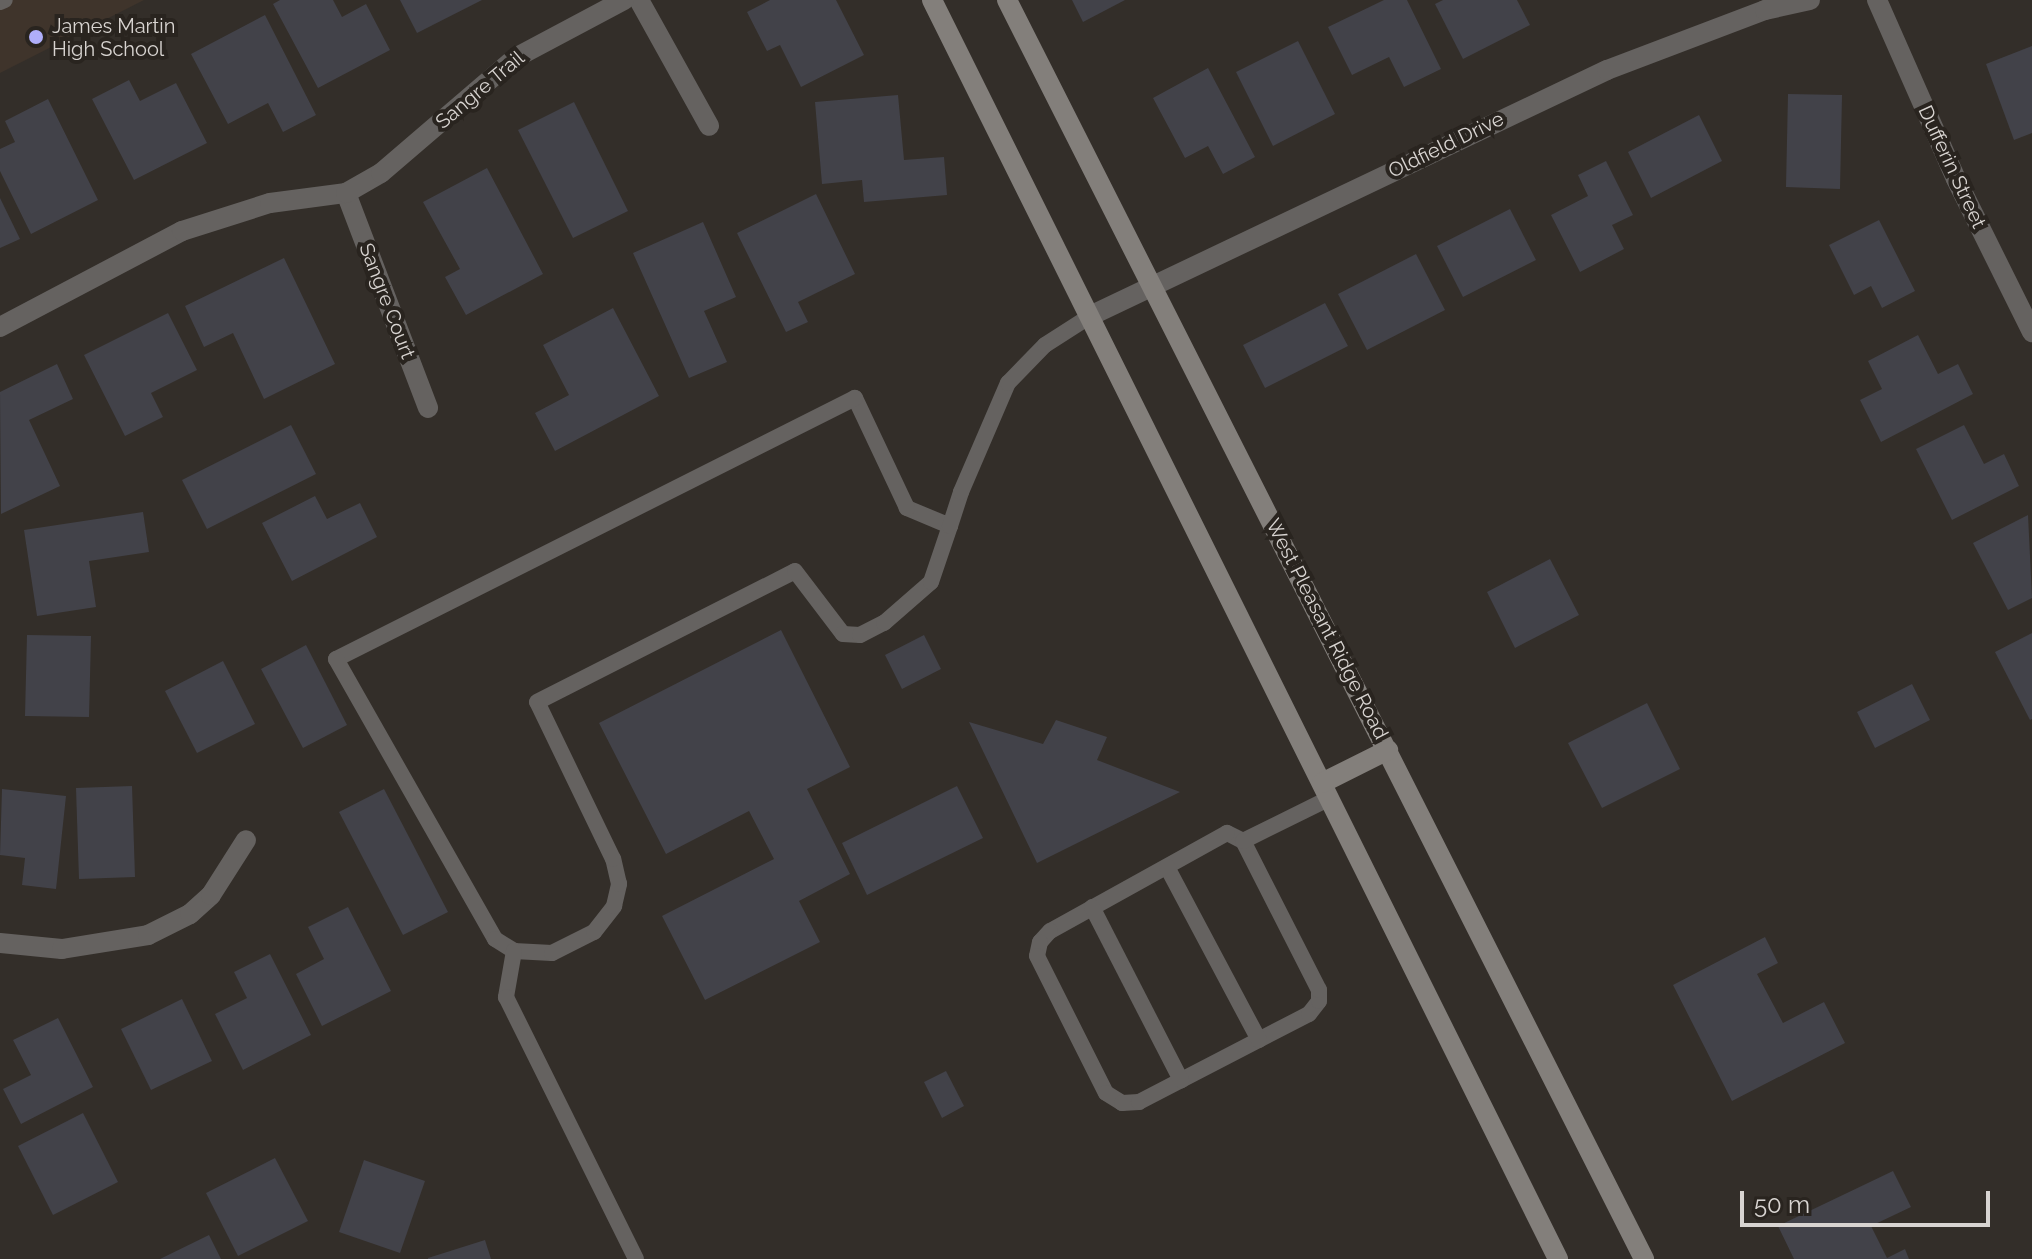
<!DOCTYPE html>
<html>
<head>
<meta charset="utf-8">
<style>
	body { margin:0 }
	#map { position:relative; width:2032px; height:1259px; overflow:hidden; background:#332e29; font-family:Raleway,sans-serif }
	div>[style] { position:absolute }
	.built>* { inset:0; background:#3f342b }
	.building>* { inset:0; background:#424249 }
	.lane>* { height:16px; margin:-8px; padding:0 8px; transform-origin:8px; border-radius:8px; background:#656260 }
	.street>* { height:20px; margin:-10px; padding:0 10px; transform-origin:10px; border-radius:10px; background:#656260 }
	.secondary>* { height:20px; margin:-10px; padding:0 10px; transform-origin:10px; border-radius:10px; background:#837f7b }
	.dots>* { width:22px; height:22px; translate:-50% -50%; box-sizing:border-box; border:4px solid #29241f; border-radius:50% }
	span { translate:-50% -50%; white-space:nowrap; text-align:center; line-height:1.15; -webkit-text-stroke:8px #29241f; paint-order:stroke }
	.poi-label { font-size:20px; color:#d8d4d1 }
	.left { translate:0 -50%; text-align:left }
	.street-label { font-size:20px; color:#d8d4d1 }
	.scale { position:absolute; left:1740px; top:1191px; width:250px; height:36px; box-sizing:border-box; border:4px solid #d8d4d1; border-top:0; padding-left:10px; font-size:24px; line-height:28px; white-space:nowrap; color:#d8d4d1; -webkit-text-stroke:6px #29241f; paint-order:stroke }
</style>
</head>
<body>
<div id="map">
	<div class="built">
		<i style="clip-path:polygon(0 0,144px 0,0 73px)"></i>
	</div>
	<div class="building">
		<i style="clip-path:polygon(280px 0,333px 0,342px 17px,366px 4px,390px 50px,318px 88px,273px 4px)"></i>
		<i style="clip-path:polygon(400px 0,482px 0,417px 33px)"></i>
		<i style="clip-path:polygon(770px 0,836px 0,864px 55px,801px 87px,780px 45px,767px 51px,747px 12px)"></i>
		<i style="clip-path:polygon(1072px 0,1125px 0,1083px 22px)"></i>
		<i style="clip-path:polygon(1384px 0,1407px 0,1441px 69px,1404px 87px,1389px 57px,1352px 75px,1328px 27px)"></i>
		<i style="clip-path:polygon(1443px 0,1517px 0,1530px 25px,1463px 59px,1435px 4px)"></i>
		<i style="clip-path:polygon(265px 15px,316px 115px,283px 132px,268px 103px,228px 124px,191px 54px)"></i>
		<i style="clip-path:polygon(1298px 41px,1335px 114px,1273px 146px,1236px 72px)"></i>
		<i style="clip-path:polygon(2032px 46px,2032px 133px,2014px 140px,1986px 64px)"></i>
		<i style="clip-path:polygon(1208px 68px,1255px 157px,1223px 174px,1208px 146px,1185px 158px,1153px 98px)"></i>
		<i style="clip-path:polygon(129px 80px,140px 101px,176px 83px,207px 143px,134px 180px,92px 99px)"></i>
		<i style="clip-path:polygon(1788px 94px,1842px 95px,1840px 189px,1786px 187px)"></i>
		<i style="clip-path:polygon(898px 95px,904px 160px,944px 157px,947px 195px,864px 202px,862px 180px,822px 184px,815px 102px)"></i>
		<i style="clip-path:polygon(48px 99px,98px 200px,31px 234px,0 171px,0 149px,15px 142px,5px 121px)"></i>
		<i style="clip-path:polygon(574px 102px,628px 211px,573px 238px,518px 130px)"></i>
		<i style="clip-path:polygon(1699px 115px,1722px 161px,1651px 198px,1628px 152px)"></i>
		<i style="clip-path:polygon(1606px 161px,1633px 215px,1612px 225px,1624px 249px,1580px 272px,1551px 215px,1588px 196px,1578px 175px)"></i>
		<i style="clip-path:polygon(487px 168px,543px 274px,466px 315px,445px 277px,460px 269px,423px 202px)"></i>
		<i style="clip-path:polygon(816px 194px,855px 274px,798px 302px,808px 322px,786px 332px,737px 233px)"></i>
		<i style="clip-path:polygon(0 198px,20px 239px,0 248px)"></i>
		<i style="clip-path:polygon(1510px 209px,1536px 260px,1463px 297px,1437px 246px)"></i>
		<i style="clip-path:polygon(1879px 220px,1915px 291px,1882px 308px,1871px 286px,1854px 295px,1829px 245px)"></i>
		<i style="clip-path:polygon(703px 222px,736px 297px,704px 311px,727px 362px,689px 378px,633px 253px)"></i>
		<i style="clip-path:polygon(1416px 254px,1445px 310px,1367px 350px,1338px 294px)"></i>
		<i style="clip-path:polygon(284px 258px,335px 364px,264px 399px,233px 333px,204px 347px,185px 306px)"></i>
		<i style="clip-path:polygon(1325px 303px,1348px 346px,1265px 388px,1243px 345px)"></i>
		<i style="clip-path:polygon(613px 308px,659px 396px,555px 451px,535px 413px,569px 395px,543px 345px)"></i>
		<i style="clip-path:polygon(168px 313px,197px 370px,151px 393px,163px 417px,125px 436px,84px 355px)"></i>
		<i style="clip-path:polygon(1918px 335px,1938px 374px,1958px 364px,1973px 394px,1881px 442px,1860px 400px,1882px 389px,1868px 361px)"></i>
		<i style="clip-path:polygon(57px 364px,73px 399px,29px 420px,60px 486px,1px 514px,0 392px)"></i>
		<i style="clip-path:polygon(291px 425px,316px 474px,207px 529px,182px 480px)"></i>
		<i style="clip-path:polygon(1964px 425px,1984px 464px,2004px 454px,2019px 486px,1952px 520px,1916px 449px)"></i>
		<i style="clip-path:polygon(315px 496px,327px 519px,360px 503px,377px 537px,292px 581px,262px 523px)"></i>
		<i style="clip-path:polygon(143px 512px,149px 552px,89px 561px,96px 607px,37px 616px,24px 530px)"></i>
		<i style="clip-path:polygon(2028px 515px,2032px 598px,2008px 610px,1973px 543px)"></i>
		<i style="clip-path:polygon(1550px 559px,1579px 615px,1515px 648px,1487px 592px)"></i>
		<i style="clip-path:polygon(781px 630px,850px 767px,807px 789px,850px 874px,799px 901px,820px 942px,705px 1000px,662px 916px,774px 859px,749px 811px,666px 854px,599px 723px)"></i>
		<i style="clip-path:polygon(2032px 633px,2032px 719px,2030px 720px,1995px 652px)"></i>
		<i style="clip-path:polygon(27px 635px,91px 636px,89px 717px,25px 716px)"></i>
		<i style="clip-path:polygon(924px 635px,941px 669px,902px 689px,885px 655px)"></i>
		<i style="clip-path:polygon(306px 645px,347px 725px,303px 748px,261px 669px)"></i>
		<i style="clip-path:polygon(223px 661px,255px 724px,197px 753px,165px 691px)"></i>
		<i style="clip-path:polygon(1912px 684px,1930px 720px,1875px 748px,1857px 712px)"></i>
		<i style="clip-path:polygon(1647px 703px,1680px 769px,1602px 808px,1568px 743px)"></i>
		<i style="clip-path:polygon(1056px 720px,1107px 737px,1097px 760px,1180px 792px,1037px 863px,969px 722px,1043px 744px)"></i>
		<i style="clip-path:polygon(132px 786px,135px 877px,79px 879px,76px 788px)"></i>
		<i style="clip-path:polygon(957px 786px,983px 838px,867px 895px,842px 843px)"></i>
		<i style="clip-path:polygon(2px 789px,66px 796px,56px 889px,22px 885px,25px 858px,0 855px)"></i>
		<i style="clip-path:polygon(384px 789px,448px 912px,403px 935px,339px 812px)"></i>
		<i style="clip-path:polygon(348px 907px,391px 991px,322px 1026px,296px 974px,324px 959px,308px 927px)"></i>
		<i style="clip-path:polygon(1765px 937px,1778px 963px,1757px 974px,1783px 1023px,1824px 1002px,1845px 1043px,1732px 1101px,1673px 985px)"></i>
		<i style="clip-path:polygon(270px 954px,311px 1035px,243px 1070px,215px 1014px,247px 998px,234px 972px)"></i>
		<i style="clip-path:polygon(182px 999px,212px 1061px,151px 1090px,121px 1029px)"></i>
		<i style="clip-path:polygon(58px 1018px,93px 1087px,21px 1124px,3px 1089px,31px 1075px,13px 1040px)"></i>
		<i style="clip-path:polygon(946px 1071px,964px 1106px,942px 1118px,924px 1082px)"></i>
		<i style="clip-path:polygon(83px 1113px,118px 1182px,53px 1215px,18px 1146px)"></i>
		<i style="clip-path:polygon(275px 1158px,308px 1221px,238px 1256px,206px 1193px)"></i>
		<i style="clip-path:polygon(364px 1160px,425px 1181px,400px 1253px,339px 1232px)"></i>
		<i style="clip-path:polygon(1893px 1171px,1911px 1207px,1871px 1226px,1887px 1258px,1905px 1249px,1909px 1259px,1794px 1259px,1778px 1226px)"></i>
		<i style="clip-path:polygon(209px 1235px,221px 1259px,160px 1259px)"></i>
		<i style="clip-path:polygon(485px 1240px,491px 1259px,428px 1259px,428px 1258px)"></i>
	</div>
	<div class="lane">
		<i style="left:0;top:2px;width:5px;rotate:-22deg"></i>
		<i style="left:950px;top:526px;width:47px;rotate:-157.3deg"></i>
		<i style="left:907px;top:508px;width:122px;rotate:-115.3deg"></i>
		<i style="left:855px;top:398px;width:581px;rotate:153.3deg"></i>
		<i style="left:336px;top:659px;width:322px;rotate:60.4deg"></i>
		<i style="left:495px;top:939px;width:22px;rotate:32deg"></i>
		<i style="left:514px;top:951px;width:38px;rotate:3deg"></i>
		<i style="left:552px;top:953px;width:47px;rotate:-26.6deg"></i>
		<i style="left:594px;top:932px;width:33px;rotate:-52deg"></i>
		<i style="left:614px;top:906px;width:23px;rotate:-77deg"></i>
		<i style="left:619px;top:884px;width:26px;rotate:-103deg"></i>
		<i style="left:613px;top:859px;width:174px;rotate:-115.8deg"></i>
		<i style="left:537px;top:702px;width:289px;rotate:-26.9deg"></i>
		<i style="left:795px;top:571px;width:79px;rotate:52.7deg"></i>
		<i style="left:843px;top:634px;width:17px;rotate:3deg"></i>
		<i style="left:860px;top:635px;width:27px;rotate:-27deg"></i>
		<i style="left:884px;top:623px;width:62px;rotate:-41.1deg"></i>
		<i style="left:931px;top:582px;width:59px;rotate:-71.3deg"></i>
		<i style="left:950px;top:526px;width:36px;rotate:-72deg"></i>
		<i style="left:961px;top:492px;width:119px;rotate:-66.7deg"></i>
		<i style="left:1008px;top:383px;width:53px;rotate:-45.8deg"></i>
		<i style="left:1045px;top:345px;width:56px;rotate:-32.6deg"></i>
		<i style="left:1243px;top:841px;width:18px;rotate:-153deg"></i>
		<i style="left:1227px;top:833px;width:202px;rotate:151deg"></i>
		<i style="left:1050px;top:931px;width:15px;rotate:132deg"></i>
		<i style="left:1040px;top:942px;width:14px;rotate:102deg"></i>
		<i style="left:1037px;top:956px;width:153px;rotate:63.3deg"></i>
		<i style="left:1106px;top:1093px;width:19px;rotate:32deg"></i>
		<i style="left:1122px;top:1103px;width:17px;rotate:-3deg"></i>
		<i style="left:1139px;top:1102px;width:191px;rotate:-27.4deg"></i>
		<i style="left:1309px;top:1014px;width:16px;rotate:-52deg"></i>
		<i style="left:1319px;top:1001px;width:11px;rotate:-90deg"></i>
		<i style="left:1319px;top:990px;width:167px;rotate:-117deg"></i>
		<i style="left:1243px;top:841px;width:97px;rotate:-26.3deg"></i>
		<i style="left:1167px;top:867px;width:196px;rotate:62deg"></i>
		<i style="left:1092px;top:907px;width:195px;rotate:62.8deg"></i>
		<i style="left:514px;top:951px;width:47px;rotate:99.9deg"></i>
		<i style="left:506px;top:997px;width:292px;rotate:63.6deg"></i>
	</div>
	<div class="street">
		<i style="left:639px;top:0;width:144px;rotate:60.9deg"></i>
		<i style="left:1877px;top:0;width:196px;rotate:66.2deg"></i>
		<i style="left:1956px;top:179px;width:171px;rotate:63.6deg"></i>
		<i style="left:346px;top:193px;width:230px;rotate:69.1deg"></i>
		<i style="left:1092px;top:315px;width:570px;rotate:-25.44deg"></i>
		<i style="left:1607px;top:70px;width:169px;rotate:-20.8deg"></i>
		<i style="left:1765px;top:10px;width:46px;rotate:-12.5deg"></i>
		<i style="left:0;top:327px;width:206px;rotate:-27.8deg"></i>
		<i style="left:182px;top:231px;width:92px;rotate:-17.7deg"></i>
		<i style="left:270px;top:203px;width:77px;rotate:-7.5deg"></i>
		<i style="left:346px;top:193px;width:40px;rotate:-29.7deg"></i>
		<i style="left:381px;top:173px;width:177px;rotate:-40.6deg"></i>
		<i style="left:515px;top:58px;width:123px;rotate:-28deg"></i>
		<i style="left:0;top:943px;width:62px;rotate:5.5deg"></i>
		<i style="left:62px;top:949px;width:87px;rotate:-9.2deg"></i>
		<i style="left:148px;top:935px;width:47px;rotate:-26.6deg"></i>
		<i style="left:190px;top:914px;width:28px;rotate:-42deg"></i>
		<i style="left:211px;top:895px;width:65px;rotate:-57.5deg"></i>
	</div>
	<div class="secondary">
		<i style="left:932px;top:0;width:1406px;rotate:63.56deg"></i>
		<i style="left:1007px;top:0;width:1411px;rotate:63.16deg"></i>
		<i style="left:1322px;top:783px;width:74px;rotate:-26.6deg"></i>
	</div>
	<div class="dots">
		<i style="left:36px;top:37px;background:#afaefa"></i>
	</div>
	<div class="poi-label">
		<span class="left" style="left:52px;top:38px">James Martin<br>High School</span>
	</div>
	<div class="street-label">
		<span style="left:480px;top:90px;rotate:-40deg">Sangre Trail</span>
		<span style="left:1446px;top:145px;rotate:-26deg">Oldfield Drive</span>
		<span style="left:1952px;top:167px;rotate:65deg">Dufferin Street</span>
		<span style="left:387px;top:301px;rotate:69deg">Sangre Court</span>
		<span style="left:1327px;top:629px;rotate:63deg">West Pleasant Ridge Road</span>
	</div>
	<div class="scale">50 m</div>
</div>
</body>
</html>
